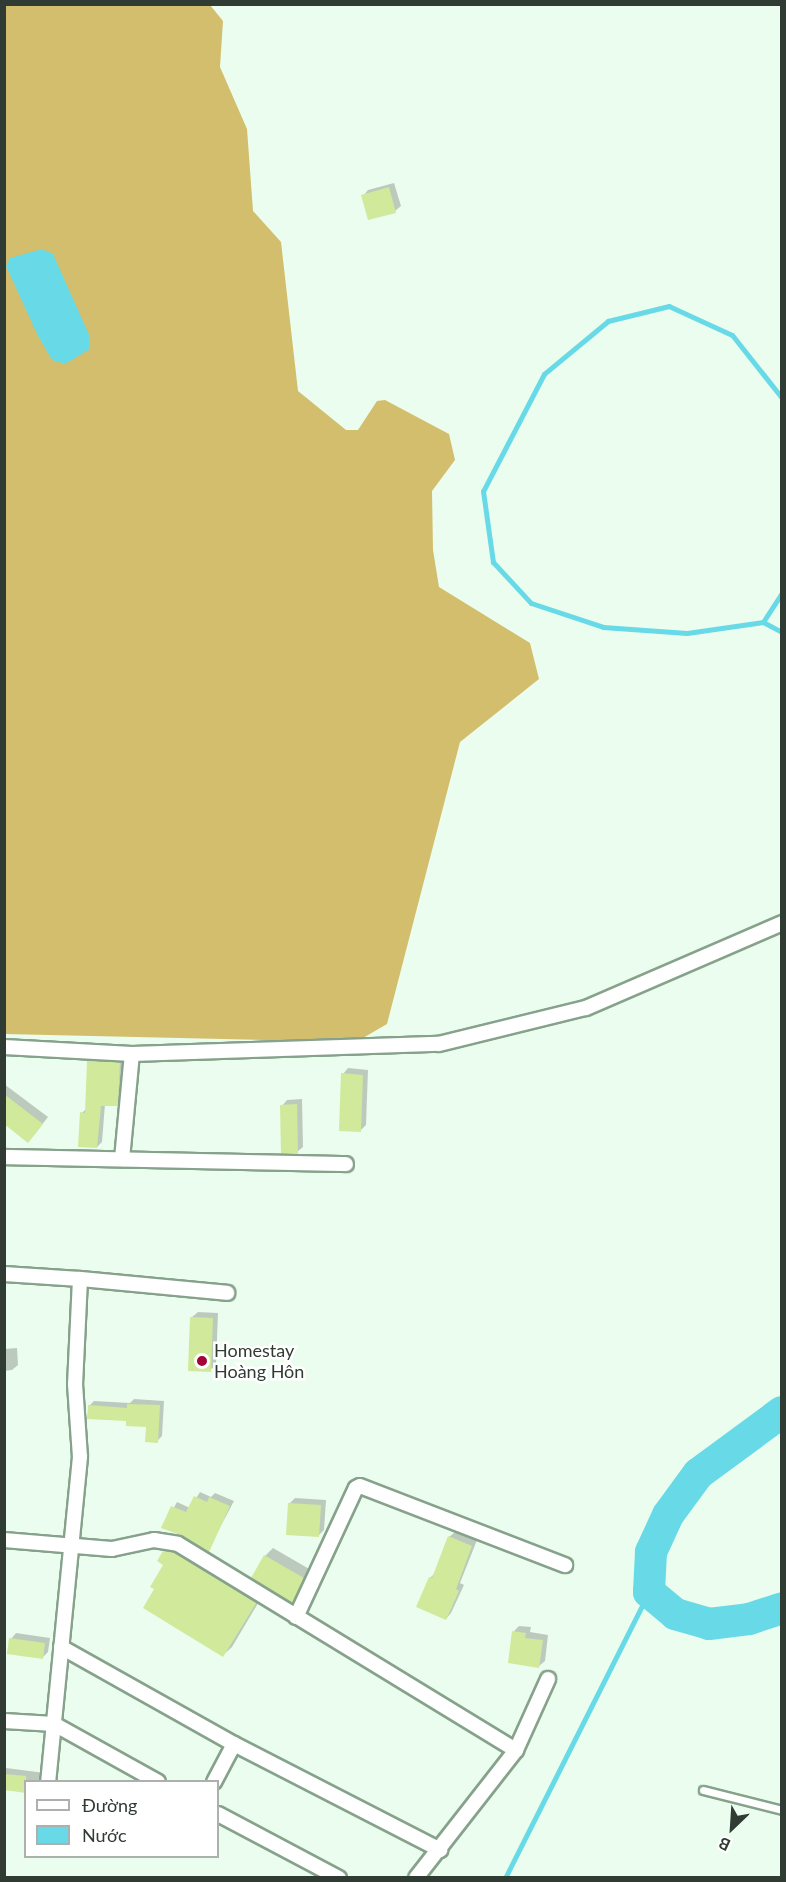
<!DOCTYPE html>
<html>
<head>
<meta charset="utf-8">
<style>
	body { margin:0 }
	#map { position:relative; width:786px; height:1882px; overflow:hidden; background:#ebfdee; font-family:Lato,sans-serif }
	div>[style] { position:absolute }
	.forest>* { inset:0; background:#d2be6c }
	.water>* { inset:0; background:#68dae7 }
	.shadow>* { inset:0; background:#0003 }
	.stream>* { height:5px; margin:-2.5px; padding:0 2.5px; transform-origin:2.5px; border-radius:2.5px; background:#68dae7 }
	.river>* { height:32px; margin:-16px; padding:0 16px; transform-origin:16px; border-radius:16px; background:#68dae7 }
	.building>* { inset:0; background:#d0e99b }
	.roads { filter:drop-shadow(2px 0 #86a28b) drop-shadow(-2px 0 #86a28b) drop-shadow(0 2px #86a28b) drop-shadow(0 -2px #86a28b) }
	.lane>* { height:7px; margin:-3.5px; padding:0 3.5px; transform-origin:3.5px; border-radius:3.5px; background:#fff }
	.street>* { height:14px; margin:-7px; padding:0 7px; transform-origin:7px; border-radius:7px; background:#fff }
	.dots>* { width:16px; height:16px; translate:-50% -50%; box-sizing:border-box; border:3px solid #fff; border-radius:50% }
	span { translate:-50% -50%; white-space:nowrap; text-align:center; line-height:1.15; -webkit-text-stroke:5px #fff; paint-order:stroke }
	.poi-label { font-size:18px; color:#303c33 }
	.left { translate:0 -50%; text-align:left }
	.frame { position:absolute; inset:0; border:6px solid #303c33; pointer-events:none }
	.legend { position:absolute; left:24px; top:1780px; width:195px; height:78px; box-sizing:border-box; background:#fff; border:2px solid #acb1ad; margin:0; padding:8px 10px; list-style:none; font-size:18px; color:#303c33 }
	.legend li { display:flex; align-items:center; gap:12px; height:30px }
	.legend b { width:30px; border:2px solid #acb1ad }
	.north { position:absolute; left:702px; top:1798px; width:60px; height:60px; -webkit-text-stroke:4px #fff; paint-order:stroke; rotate:205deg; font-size:16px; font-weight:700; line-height:24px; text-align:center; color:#303c33 }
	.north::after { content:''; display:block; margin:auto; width:21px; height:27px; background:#303c33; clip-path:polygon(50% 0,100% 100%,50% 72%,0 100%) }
</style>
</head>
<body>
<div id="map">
	<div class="forest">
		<i style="clip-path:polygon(5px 5px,210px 5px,223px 21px,220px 67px,247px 129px,253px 211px,281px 242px,298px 391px,346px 430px,358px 430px,377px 401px,385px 400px,449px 434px,455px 460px,432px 491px,433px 550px,439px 587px,530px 643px,539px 679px,460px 742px,387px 1024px,356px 1042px,5px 1034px)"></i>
	</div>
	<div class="water">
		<i style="clip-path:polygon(42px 249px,53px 254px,90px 337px,90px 349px,65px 364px,52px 360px,37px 334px,6px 266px,10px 258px)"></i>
	</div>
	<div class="shadow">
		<i style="clip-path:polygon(394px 183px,401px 206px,395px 211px,363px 196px,368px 190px)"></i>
		<i style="clip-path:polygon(94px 1056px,125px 1058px,123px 1099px,117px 1105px,105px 1104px,102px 1142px,97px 1147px,82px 1113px,87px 1108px,89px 1061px)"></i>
		<i style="clip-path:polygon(348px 1068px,368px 1070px,366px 1125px,360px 1131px,343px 1074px)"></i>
		<i style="clip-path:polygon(4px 1084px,48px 1117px,34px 1135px,4px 1122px)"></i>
		<i style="clip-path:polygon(302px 1099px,303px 1147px,297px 1152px,282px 1106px,287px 1100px)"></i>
		<i style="clip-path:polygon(198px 1312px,218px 1313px,216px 1365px,210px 1370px,192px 1317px)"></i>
		<i style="clip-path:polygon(17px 1348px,18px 1365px,12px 1370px,4px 1371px,4px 1349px)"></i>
		<i style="clip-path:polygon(134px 1399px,164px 1401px,162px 1436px,157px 1441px,147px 1425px,89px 1406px,94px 1401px,130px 1403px)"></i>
		<i style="clip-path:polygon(200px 1492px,211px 1497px,215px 1493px,234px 1501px,208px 1550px,183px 1535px,163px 1527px,177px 1502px,190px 1508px)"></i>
		<i style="clip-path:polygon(295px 1498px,326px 1500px,324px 1530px,318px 1536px,289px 1504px)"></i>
		<i style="clip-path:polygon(455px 1532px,477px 1540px,460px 1583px,464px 1585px,451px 1613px,446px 1619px,430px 1578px,435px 1573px,449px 1537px)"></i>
		<i style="clip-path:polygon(173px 1543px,264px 1593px,232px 1647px,223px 1655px,157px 1589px,165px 1564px,164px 1552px)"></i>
		<i style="clip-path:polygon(273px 1548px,311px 1570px,300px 1593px,292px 1601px,265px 1556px)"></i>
		<i style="clip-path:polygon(519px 1626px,531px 1627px,530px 1632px,548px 1635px,545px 1661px,539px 1666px,514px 1631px)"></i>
		<i style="clip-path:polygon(16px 1633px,50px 1638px,48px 1652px,42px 1658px,11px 1639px)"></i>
		<i style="clip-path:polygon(6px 1768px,45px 1773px,47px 1782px,26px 1782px,4px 1789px)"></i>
	</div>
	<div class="stream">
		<i style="left:782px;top:398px;width:80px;rotate:-128.4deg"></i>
		<i style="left:732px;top:335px;width:69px;rotate:-155.3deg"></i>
		<i style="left:669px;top:306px;width:63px;rotate:166.2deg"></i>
		<i style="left:608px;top:321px;width:83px;rotate:140.4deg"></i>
		<i style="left:544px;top:374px;width:132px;rotate:117.5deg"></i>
		<i style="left:483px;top:491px;width:72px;rotate:82deg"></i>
		<i style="left:493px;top:562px;width:56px;rotate:47.2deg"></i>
		<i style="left:531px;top:603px;width:76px;rotate:18.4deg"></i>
		<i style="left:603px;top:627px;width:84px;rotate:4.1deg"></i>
		<i style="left:687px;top:633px;width:77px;rotate:-8.2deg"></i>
		<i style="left:763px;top:622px;width:21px;rotate:28deg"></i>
		<i style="left:763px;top:622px;width:35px;rotate:-57deg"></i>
		<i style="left:505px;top:1878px;width:320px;rotate:-63.3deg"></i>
	</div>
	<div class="river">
		<i style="left:782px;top:1412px;width:104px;rotate:143.6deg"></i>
		<i style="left:698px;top:1474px;width:51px;rotate:126.2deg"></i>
		<i style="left:668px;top:1515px;width:41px;rotate:114.7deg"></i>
		<i style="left:651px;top:1552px;width:40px;rotate:92.9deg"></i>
		<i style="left:649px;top:1592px;width:34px;rotate:40deg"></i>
		<i style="left:675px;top:1614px;width:35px;rotate:16deg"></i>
		<i style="left:709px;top:1624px;width:40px;rotate:-7.1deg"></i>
		<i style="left:749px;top:1619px;width:35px;rotate:-18deg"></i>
	</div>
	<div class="building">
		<i style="clip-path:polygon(389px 187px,396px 213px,368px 220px,361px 195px)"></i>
		<i style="clip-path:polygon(87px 1061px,120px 1062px,118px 1106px,101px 1106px,97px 1148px,78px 1147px,80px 1112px,85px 1113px)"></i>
		<i style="clip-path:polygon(341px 1073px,363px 1075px,361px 1132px,339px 1131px)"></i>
		<i style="clip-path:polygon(4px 1094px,43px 1124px,28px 1143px,4px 1124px)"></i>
		<i style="clip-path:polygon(297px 1104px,298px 1154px,281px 1154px,280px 1105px)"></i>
		<i style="clip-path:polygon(190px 1317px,213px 1318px,211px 1372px,188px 1371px)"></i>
		<i style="clip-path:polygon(127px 1404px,160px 1405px,158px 1443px,145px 1442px,146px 1427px,126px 1426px,126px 1421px,87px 1419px,88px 1405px,127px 1408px)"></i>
		<i style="clip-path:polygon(194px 1496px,207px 1502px,209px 1497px,230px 1506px,209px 1552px,183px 1536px,161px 1528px,171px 1506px,186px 1512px)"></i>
		<i style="clip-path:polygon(288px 1503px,321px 1505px,319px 1537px,286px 1535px)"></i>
		<i style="clip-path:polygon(448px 1536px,472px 1546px,456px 1589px,459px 1591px,446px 1620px,416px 1607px,429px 1577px,432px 1578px)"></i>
		<i style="clip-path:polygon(163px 1551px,175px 1553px,257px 1602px,223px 1657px,143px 1608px,154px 1589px,150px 1587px,163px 1565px,157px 1561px)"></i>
		<i style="clip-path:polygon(264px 1555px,304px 1578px,292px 1603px,251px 1578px)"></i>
		<i style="clip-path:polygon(512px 1631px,526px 1633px,525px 1638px,543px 1640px,539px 1668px,508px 1663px)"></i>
		<i style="clip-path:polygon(9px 1638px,45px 1643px,43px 1659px,7px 1654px)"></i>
		<i style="clip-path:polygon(4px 1774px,26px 1776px,26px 1793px,4px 1790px)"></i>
	</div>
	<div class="roads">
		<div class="lane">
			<i style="left:703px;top:1790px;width:81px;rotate:14.2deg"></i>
		</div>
		<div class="street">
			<i style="left:4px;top:1047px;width:128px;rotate:3.1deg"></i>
			<i style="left:132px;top:1054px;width:307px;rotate:-1.9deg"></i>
			<i style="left:439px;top:1044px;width:151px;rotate:-13.8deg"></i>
			<i style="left:586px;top:1008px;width:214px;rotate:-23.4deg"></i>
			<i style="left:4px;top:1157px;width:342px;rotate:1.2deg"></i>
			<i style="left:122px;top:1159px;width:105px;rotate:-84.6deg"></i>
			<i style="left:4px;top:1274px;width:76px;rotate:3.8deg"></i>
			<i style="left:80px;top:1279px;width:105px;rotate:92.7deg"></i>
			<i style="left:75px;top:1384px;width:73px;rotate:86.1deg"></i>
			<i style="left:80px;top:1457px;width:327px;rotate:95.6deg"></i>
			<i style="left:80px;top:1279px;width:148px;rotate:5.4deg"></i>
			<i style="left:4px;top:1540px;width:108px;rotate:4.8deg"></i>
			<i style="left:112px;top:1549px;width:43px;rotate:-12.1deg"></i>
			<i style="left:154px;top:1540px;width:24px;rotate:9deg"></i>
			<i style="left:178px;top:1544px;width:396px;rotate:31.4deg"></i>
			<i style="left:516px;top:1750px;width:162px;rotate:128deg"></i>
			<i style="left:296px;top:1617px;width:142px;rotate:-65.1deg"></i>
			<i style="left:356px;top:1488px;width:4px;rotate:-27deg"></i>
			<i style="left:360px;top:1486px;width:220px;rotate:21.1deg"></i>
			<i style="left:61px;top:1647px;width:198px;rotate:29.3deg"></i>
			<i style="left:234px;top:1744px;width:232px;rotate:27.2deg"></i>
			<i style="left:4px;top:1721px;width:50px;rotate:3.4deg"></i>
			<i style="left:54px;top:1724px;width:119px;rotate:29.1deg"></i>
			<i style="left:516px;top:1750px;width:78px;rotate:-65.7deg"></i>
			<i style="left:214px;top:1782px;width:43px;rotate:-62.2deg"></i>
			<i style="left:218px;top:1814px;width:137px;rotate:27.9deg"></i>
		</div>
	</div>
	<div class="dots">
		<i style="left:202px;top:1361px;background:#a20438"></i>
	</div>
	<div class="poi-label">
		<span class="left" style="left:214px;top:1361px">Homestay<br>Hoàng Hôn</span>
	</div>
	<div class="frame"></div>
	<ul class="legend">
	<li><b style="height:8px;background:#fff"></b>Đường</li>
	<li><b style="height:16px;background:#68dae7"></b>Nước</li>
	</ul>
	<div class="north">B</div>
</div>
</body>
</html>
